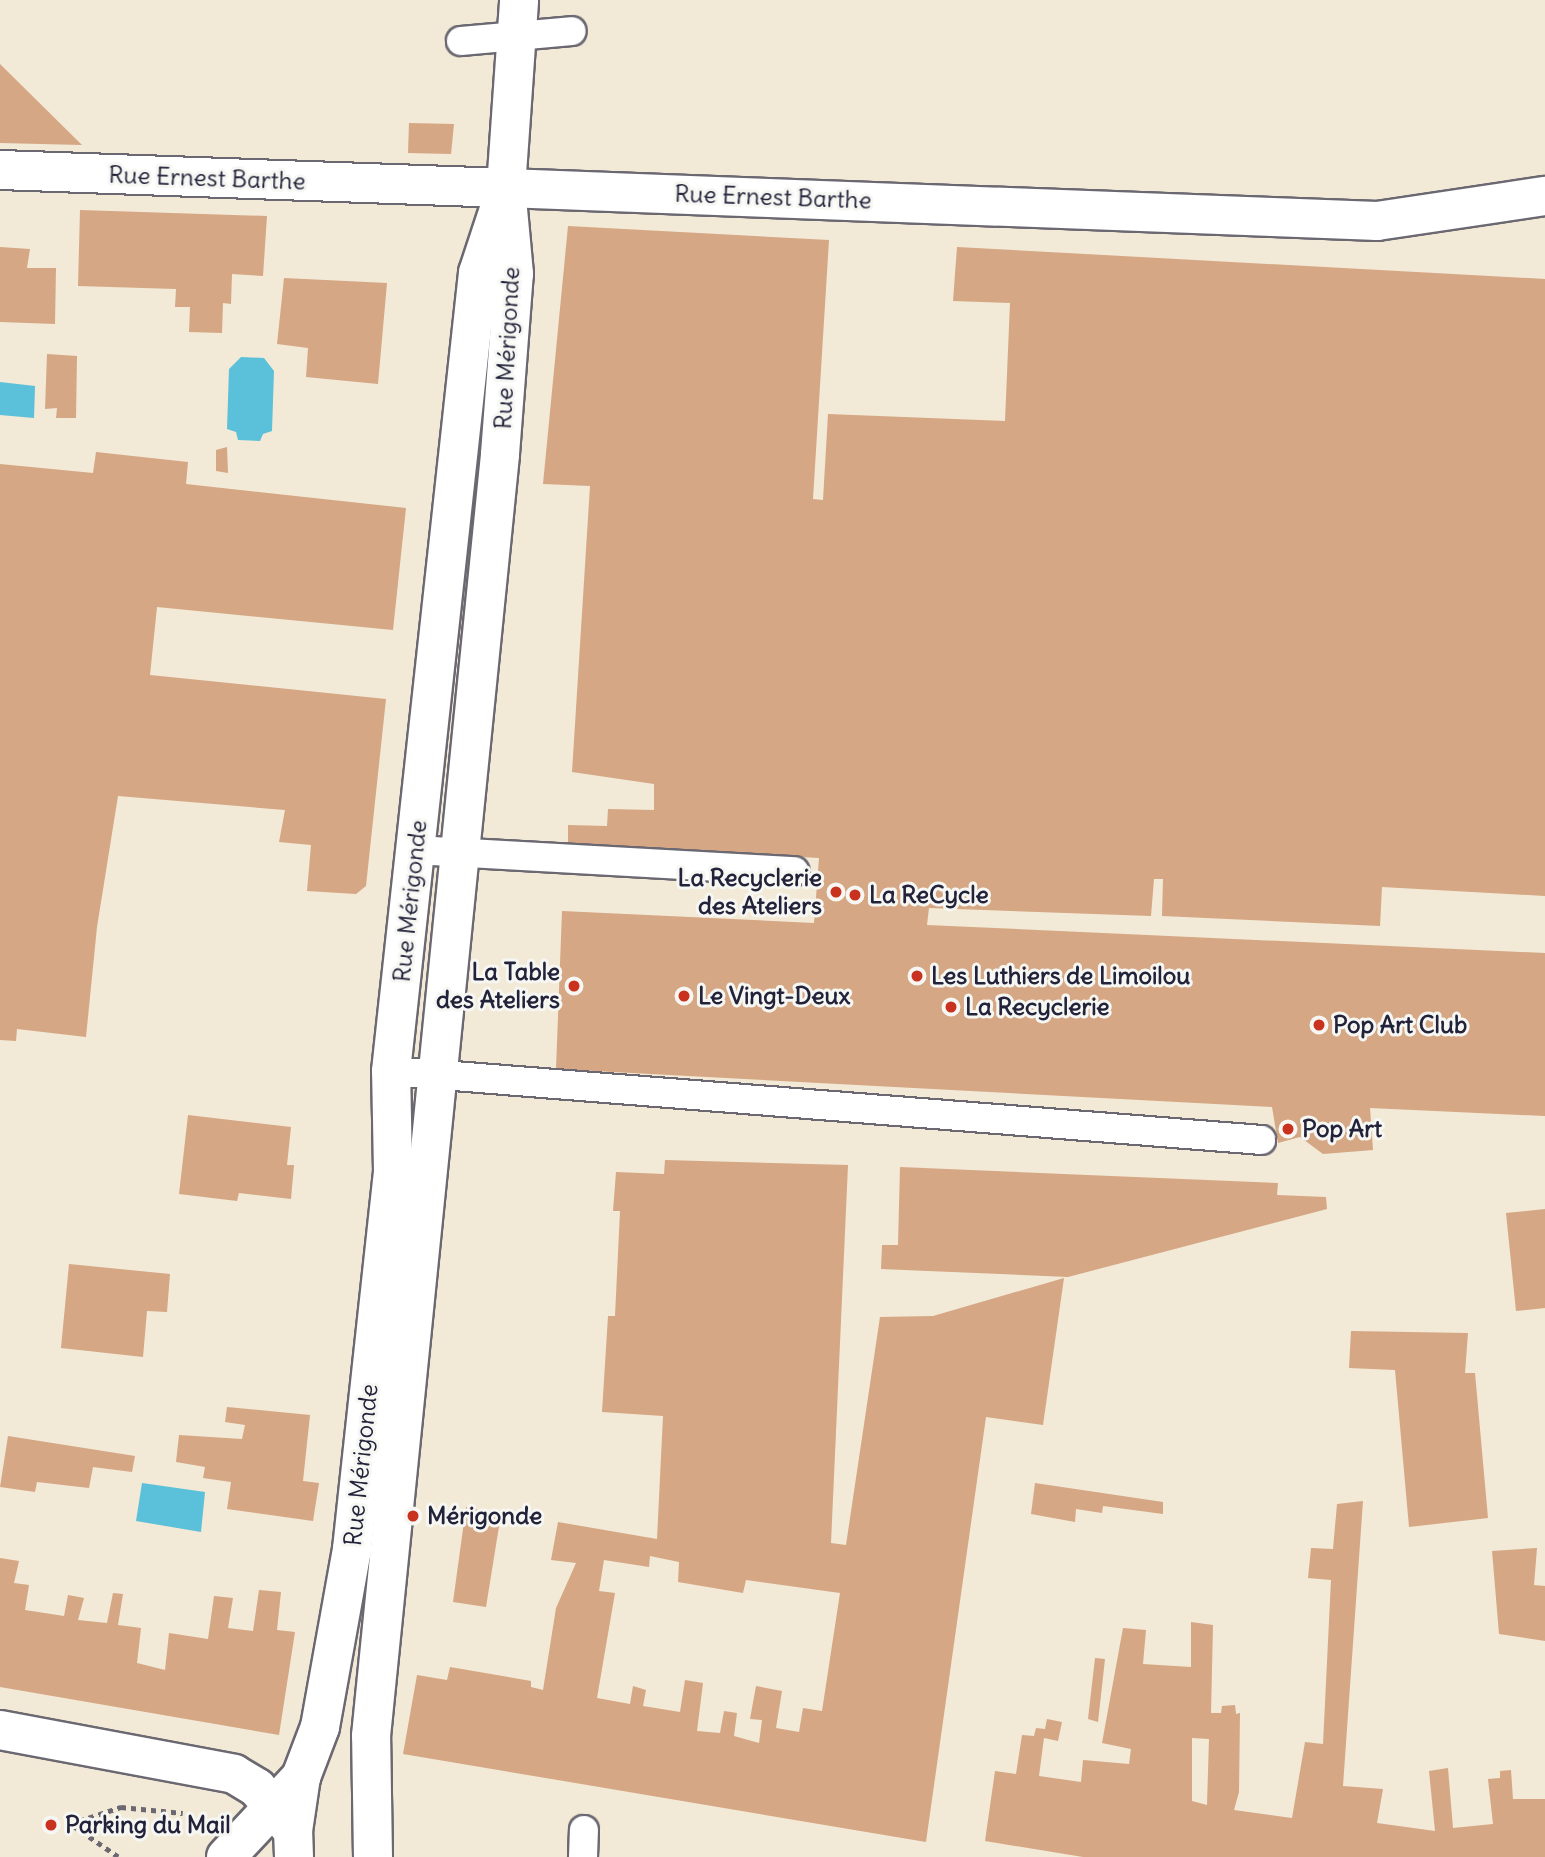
<!DOCTYPE html>
<html>
<head>
<meta charset="utf-8">
<style>
	body { margin:0 }
	#map { position:relative; width:1545px; height:1857px; overflow:hidden; background:#f2e9d6; font-family:Delius,sans-serif }
	div>[style] { position:absolute }
	.water>* { inset:0; background:#5bc0d9 }
	.building>* { inset:0; background:#d5a784 }
	.path>* { height:4.5px; margin-top:-2.25px; transform-origin:0; background:repeating-linear-gradient(90deg,#6b6871 0 5px,transparent 0 10px) }
	.roads { filter:drop-shadow(2px 0 #6b6871) drop-shadow(-2px 0 #6b6871) drop-shadow(0 2px #6b6871) drop-shadow(0 -2px #6b6871) }
	.service>* { height:28px; margin:-14px; padding:0 14px; transform-origin:14px; border-radius:14px; background:#fff }
	.minor>* { height:38px; margin:-19px; padding:0 19px; transform-origin:19px; border-radius:19px; background:#fff }
	.tertiary>* { height:38px; margin:-19px; padding:0 19px; transform-origin:19px; border-radius:19px; background:#fff }
	.dots>* { width:19px; height:19px; translate:-50% -50%; box-sizing:border-box; border:4px solid #f6f6f2; border-radius:50% }
	span { translate:-50% -50%; white-space:nowrap; text-align:center; line-height:1.15; -webkit-text-stroke:6px #f6f6f2; paint-order:stroke }
	.street-label { font-size:24px; color:#22223b }
	.poi-label { font-size:24px; color:#22223b; font-weight:700 }
	.right { translate:-100% -50%; text-align:right }
	.left { translate:0 -50%; text-align:left }
</style>
</head>
<body>
<div id="map">
	<div class="water">
		<i style="clip-path:polygon(241px 357px,264px 358px,274px 371px,272px 431px,263px 434px,260px 441px,238px 440px,236px 432px,227px 429px,229px 369px)"></i>
		<i style="clip-path:polygon(0 382px,35px 386px,34px 418px,0 415px)"></i>
		<i style="clip-path:polygon(142px 1483px,205px 1492px,201px 1532px,136px 1521px)"></i>
	</div>
	<div class="building">
		<i style="clip-path:polygon(0 64px,82px 145px,0 143px)"></i>
		<i style="clip-path:polygon(409px 123px,454px 124px,451px 154px,408px 153px)"></i>
		<i style="clip-path:polygon(80px 210px,267px 216px,263px 276px,232px 274px,231px 304px,223px 303px,222px 333px,189px 332px,190px 307px,175px 307px,176px 289px,78px 286px)"></i>
		<i style="clip-path:polygon(568px 226px,829px 240px,813px 499px,823px 500px,828px 414px,1005px 421px,1010px 303px,953px 301px,957px 247px,1545px 279px,1545px 896px,1382px 887px,1380px 926px,1162px 916px,1163px 879px,1154px 879px,1151px 916px,929px 908px,927px 925px,1545px 953px,1545px 1116px,1370px 1108px,1373px 1150px,1323px 1154px,1300px 1137px,1278px 1143px,1272px 1107px,556px 1069px,562px 911px,814px 923px,819px 858px,568px 844px,568px 825px,607px 826px,608px 809px,654px 810px,654px 784px,572px 772px,590px 486px,543px 484px)"></i>
		<i style="clip-path:polygon(0 247px,30px 249px,27px 268px,56px 268px,55px 324px,0 322px)"></i>
		<i style="clip-path:polygon(284px 278px,387px 283px,378px 384px,306px 377px,308px 348px,277px 344px)"></i>
		<i style="clip-path:polygon(47px 354px,77px 356px,76px 418px,56px 418px,57px 408px,45px 409px)"></i>
		<i style="clip-path:polygon(227px 447px,228px 473px,216px 471px,216px 450px)"></i>
		<i style="clip-path:polygon(96px 452px,188px 462px,186px 484px,406px 508px,393px 630px,157px 607px,150px 675px,386px 699px,366px 886px,356px 894px,307px 891px,311px 845px,279px 842px,285px 810px,118px 796px,97px 927px,86px 1037px,17px 1029px,16px 1041px,0 1040px,0 464px,93px 473px)"></i>
		<i style="clip-path:polygon(188px 1115px,291px 1127px,287px 1165px,294px 1165px,291px 1199px,239px 1193px,237px 1201px,179px 1194px)"></i>
		<i style="clip-path:polygon(evenodd,665px 1160px,848px 1165px,831px 1543px,846px 1545px,880px 1317px,933px 1316px,1064px 1278px,1043px 1425px,986px 1417px,926px 1842px,403px 1754px,417px 1675px,447px 1680px,450px 1667px,531px 1681px,531px 1687px,543px 1690px,556px 1608px,576px 1563px,551px 1560px,558px 1522px,657px 1539px,663px 1416px,602px 1412px,608px 1316px,615px 1316px,620px 1211px,613px 1211px,616px 1172px,664px 1174px,665px 1160px,650px 1556px,679px 1562px,678px 1582px,743px 1593px,746px 1580px,840px 1593px,822px 1711px,803px 1708px,799px 1732px,776px 1728px,782px 1691px,756px 1686px,750px 1719px,762px 1720px,759px 1743px,734px 1736px,737px 1713px,724px 1711px,720px 1733px,697px 1731px,703px 1683px,685px 1680px,680px 1712px,643px 1706px,646px 1690px,633px 1686px,630px 1704px,597px 1698px,615px 1593px,599px 1591px,604px 1560px,649px 1567px,650px 1556px)"></i>
		<i style="clip-path:polygon(900px 1167px,1278px 1183px,1277px 1195px,1326px 1197px,1327px 1209px,1068px 1277px,881px 1269px,882px 1245px,898px 1245px)"></i>
		<i style="clip-path:polygon(1545px 1209px,1545px 1308px,1516px 1311px,1506px 1213px)"></i>
		<i style="clip-path:polygon(69px 1264px,170px 1274px,167px 1312px,147px 1311px,143px 1357px,61px 1348px)"></i>
		<i style="clip-path:polygon(1351px 1331px,1468px 1333px,1465px 1373px,1475px 1373px,1488px 1518px,1409px 1527px,1395px 1370px,1349px 1368px)"></i>
		<i style="clip-path:polygon(227px 1407px,310px 1415px,303px 1481px,319px 1483px,313px 1521px,227px 1509px,231px 1482px,203px 1478px,205px 1467px,176px 1462px,179px 1435px,242px 1439px,245px 1425px,225px 1422px)"></i>
		<i style="clip-path:polygon(8px 1436px,135px 1456px,132px 1472px,93px 1467px,89px 1488px,37px 1482px,35px 1492px,0 1487px)"></i>
		<i style="clip-path:polygon(1035px 1483px,1163px 1502px,1163px 1514px,1103px 1506px,1102px 1513px,1076px 1509px,1075px 1522px,1031px 1514px)"></i>
		<i style="clip-path:polygon(evenodd,1363px 1501px,1343px 1786px,1383px 1789px,1377px 1823px,1435px 1831px,1429px 1771px,1448px 1768px,1453px 1828px,1493px 1824px,1488px 1779px,1500px 1778px,1500px 1771px,1511px 1770px,1513px 1799px,1545px 1799px,1545px 1857px,1083px 1857px,985px 1841px,995px 1771px,1016px 1774px,1022px 1735px,1034px 1736px,1036px 1728px,1045px 1729px,1047px 1719px,1062px 1722px,1058px 1741px,1044px 1738px,1039px 1776px,1081px 1782px,1083px 1760px,1129px 1764px,1131px 1749px,1102px 1743px,1123px 1628px,1146px 1630px,1143px 1664px,1191px 1667px,1191px 1622px,1213px 1625px,1211px 1713px,1221px 1713px,1222px 1706px,1235px 1705px,1236px 1714px,1240px 1713px,1239px 1792px,1234px 1810px,1292px 1818px,1305px 1742px,1323px 1744px,1331px 1580px,1308px 1578px,1311px 1548px,1333px 1549px,1337px 1504px,1363px 1501px,1192px 1738px,1209px 1739px,1207px 1805px,1192px 1801px,1192px 1738px)"></i>
		<i style="clip-path:polygon(466px 1507px,501px 1514px,486px 1607px,453px 1602px)"></i>
		<i style="clip-path:polygon(1537px 1548px,1534px 1585px,1545px 1586px,1545px 1641px,1499px 1634px,1492px 1551px)"></i>
		<i style="clip-path:polygon(0 1558px,19px 1561px,14px 1583px,29px 1585px,25px 1610px,64px 1616px,68px 1595px,84px 1598px,78px 1620px,107px 1623px,113px 1593px,123px 1594px,118px 1625px,141px 1628px,137px 1663px,165px 1670px,169px 1633px,208px 1639px,214px 1596px,233px 1598px,228px 1628px,253px 1631px,259px 1590px,281px 1592px,277px 1630px,295px 1632px,279px 1735px,0 1687px)"></i>
		<i style="clip-path:polygon(1095px 1658px,1105px 1659px,1098px 1722px,1088px 1719px)"></i>
	</div>
	<div class="path">
		<i style="left:118px;top:1857px;width:58px;rotate:-145.5deg"></i>
		<i style="left:70px;top:1824px;width:54px;rotate:-18.4deg"></i>
		<i style="left:121px;top:1807px;width:62px;rotate:5.5deg"></i>
	</div>
	<div class="roads">
		<div class="service">
			<i style="left:461px;top:41px;width:111px;rotate:-5.1deg"></i>
			<i style="left:415px;top:850px;width:380px;rotate:3.2deg"></i>
			<i style="left:391px;top:1071px;width:873px;rotate:4.53deg"></i>
			<i style="left:583px;top:1857px;width:27px;rotate:-88deg"></i>
		</div>
		<div class="minor">
			<i style="left:0;top:170px;width:506px;rotate:2.04deg"></i>
			<i style="left:0;top:1730px;width:238px;rotate:10.6deg"></i>
			<i style="left:234px;top:1774px;width:27px;rotate:31deg"></i>
			<i style="left:257px;top:1788px;width:56px;rotate:50.1deg"></i>
		</div>
		<div class="tertiary">
			<i style="left:506px;top:188px;width:872px;rotate:2.17deg"></i>
			<i style="left:1377px;top:221px;width:170px;rotate:-8.5deg"></i>
			<i style="left:226px;top:1857px;width:110px;rotate:-46.8deg"></i>
			<i style="left:294px;top:1857px;width:26px;rotate:-92deg"></i>
			<i style="left:293px;top:1831px;width:55px;rotate:-81.6deg"></i>
			<i style="left:301px;top:1777px;width:53px;rotate:-69.2deg"></i>
			<i style="left:320px;top:1727px;width:181px;rotate:-79.8deg"></i>
			<i style="left:352px;top:1549px;width:380px;rotate:-83.8deg"></i>
			<i style="left:393px;top:1171px;width:100px;rotate:-91.1deg"></i>
			<i style="left:391px;top:1071px;width:803px;rotate:-83.78deg"></i>
			<i style="left:478px;top:273px;width:74px;rotate:-71.8deg"></i>
			<i style="left:373px;top:1857px;width:121px;rotate:-90.9deg"></i>
			<i style="left:371px;top:1736px;width:1288px;rotate:-84.25deg"></i>
			<i style="left:500px;top:454px;width:181px;rotate:-85.6deg"></i>
			<i style="left:514px;top:274px;width:86px;rotate:-95.3deg"></i>
			<i style="left:506px;top:188px;width:188px;rotate:-86deg"></i>
		</div>
	</div>
	<div class="dots">
		<i style="left:836px;top:892px;background:#c8321e"></i>
		<i style="left:855px;top:895px;background:#c8321e"></i>
		<i style="left:917px;top:976px;background:#c8321e"></i>
		<i style="left:574px;top:986px;background:#c8321e"></i>
		<i style="left:684px;top:996px;background:#c8321e"></i>
		<i style="left:951px;top:1007px;background:#c8321e"></i>
		<i style="left:1319px;top:1025px;background:#c8321e"></i>
		<i style="left:1288px;top:1129px;background:#c8321e"></i>
		<i style="left:413px;top:1516px;background:#c8321e"></i>
		<i style="left:51px;top:1825px;background:#c8321e"></i>
	</div>
	<div class="street-label">
		<span style="left:207px;top:178px;rotate:2deg">Rue Ernest Barthe</span>
		<span style="left:773px;top:197px;rotate:2deg">Rue Ernest Barthe</span>
		<span style="left:507px;top:348px;rotate:-87deg">Rue Mérigonde</span>
		<span style="left:410px;top:901px;rotate:-84deg">Rue Mérigonde</span>
		<span style="left:361px;top:1465px;rotate:-84deg">Rue Mérigonde</span>
	</div>
	<div class="poi-label">
		<span class="right" style="left:822px;top:892px">La Recyclerie<br>des Ateliers</span>
		<span class="left" style="left:869px;top:895px">La ReCycle</span>
		<span class="right" style="left:560px;top:986px">La Table<br>des Ateliers</span>
		<span class="left" style="left:931px;top:976px">Les Luthiers de Limoilou</span>
		<span class="left" style="left:698px;top:996px">Le Vingt-Deux</span>
		<span class="left" style="left:965px;top:1007px">La Recyclerie</span>
		<span class="left" style="left:1333px;top:1025px">Pop Art Club</span>
		<span class="left" style="left:1302px;top:1129px">Pop Art</span>
		<span class="left" style="left:427px;top:1516px">Mérigonde</span>
		<span class="left" style="left:65px;top:1825px">Parking du Mail</span>
	</div>
</div>
</body>
</html>
